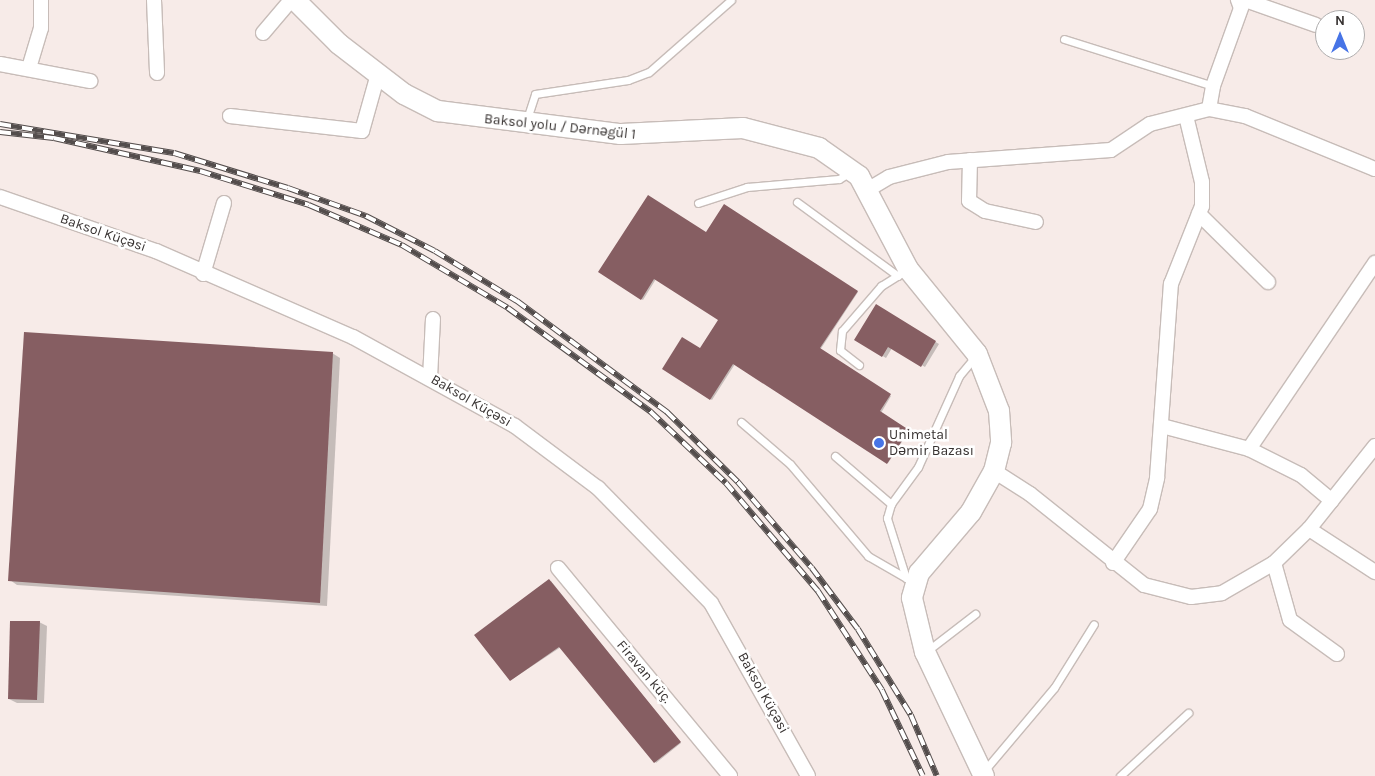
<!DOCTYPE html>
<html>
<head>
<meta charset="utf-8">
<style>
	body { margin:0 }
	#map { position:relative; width:1375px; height:776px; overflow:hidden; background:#f7ebe8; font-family:Karla,sans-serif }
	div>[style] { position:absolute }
	.shadow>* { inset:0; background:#0003 }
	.building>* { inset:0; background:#865e62 }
	.roads { filter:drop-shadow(1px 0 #c7bcb8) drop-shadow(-1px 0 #c7bcb8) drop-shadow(0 1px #c7bcb8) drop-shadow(0 -1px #c7bcb8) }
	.service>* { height:7px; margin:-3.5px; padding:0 3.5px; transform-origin:3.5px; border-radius:3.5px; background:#fff }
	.minor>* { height:14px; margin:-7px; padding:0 7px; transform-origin:7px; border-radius:7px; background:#fff }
	.secondary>* { height:20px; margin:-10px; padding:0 10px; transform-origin:10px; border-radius:10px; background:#fff }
	.rail>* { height:5.5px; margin-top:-2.75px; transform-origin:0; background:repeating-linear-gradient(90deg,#fff 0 11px,#534d4c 0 22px); box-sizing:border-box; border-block:1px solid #534d4c }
	.dots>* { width:14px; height:14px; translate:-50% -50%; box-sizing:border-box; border:2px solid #fff; border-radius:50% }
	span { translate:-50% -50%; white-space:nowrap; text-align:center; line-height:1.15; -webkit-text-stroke:5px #fff; paint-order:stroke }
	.street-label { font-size:14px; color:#383332 }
	.poi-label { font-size:14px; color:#383332 }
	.left { translate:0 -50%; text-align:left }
	.north { position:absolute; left:1315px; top:10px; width:50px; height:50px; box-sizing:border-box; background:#fff; border:1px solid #afadad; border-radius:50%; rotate:0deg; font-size:14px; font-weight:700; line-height:20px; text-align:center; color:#383332 }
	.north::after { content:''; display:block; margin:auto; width:18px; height:22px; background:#4774e6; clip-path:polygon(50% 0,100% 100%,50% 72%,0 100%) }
</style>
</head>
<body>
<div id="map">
	<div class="shadow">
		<i style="clip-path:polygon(724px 206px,858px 292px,820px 350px,891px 396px,881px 413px,909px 431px,888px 463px,735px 364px,712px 400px,663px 368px,701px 350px,720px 320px,656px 279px,643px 300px,600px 272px,706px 234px)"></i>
		<i style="clip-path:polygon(876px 306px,939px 344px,925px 367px,892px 348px,886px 358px,856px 340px)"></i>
		<i style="clip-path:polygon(332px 353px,340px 358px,327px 606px,17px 585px,10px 580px)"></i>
		<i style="clip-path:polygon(551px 581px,681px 743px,656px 763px,561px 647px,511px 680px)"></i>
		<i style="clip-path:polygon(39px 622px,47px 626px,44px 703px,17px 703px,9px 699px)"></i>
	</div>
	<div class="building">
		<i style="clip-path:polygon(648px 195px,706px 232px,724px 204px,858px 291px,820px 348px,891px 394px,880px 411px,909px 430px,887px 464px,733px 364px,710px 400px,662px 369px,682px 337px,700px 348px,718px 320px,654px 279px,641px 300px,598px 272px)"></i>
		<i style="clip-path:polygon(876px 304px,936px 341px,921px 367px,888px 347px,882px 357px,854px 340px)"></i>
		<i style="clip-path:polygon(24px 332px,333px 352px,320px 603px,8px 581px)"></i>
		<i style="clip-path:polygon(549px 579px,681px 742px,654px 763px,559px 647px,510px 681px,474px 635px)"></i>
		<i style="clip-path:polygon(10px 621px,40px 621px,37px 700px,8px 699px)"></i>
	</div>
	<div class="roads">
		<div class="service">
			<i style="left:1234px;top:0;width:15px;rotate:70deg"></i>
			<i style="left:1064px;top:39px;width:156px;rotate:17.5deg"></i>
			<i style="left:526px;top:122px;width:29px;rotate:-72deg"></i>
			<i style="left:535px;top:94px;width:94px;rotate:-8.6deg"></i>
			<i style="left:628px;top:80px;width:22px;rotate:-21deg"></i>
			<i style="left:649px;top:72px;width:109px;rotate:-41.3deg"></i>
			<i style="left:797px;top:202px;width:125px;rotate:36.2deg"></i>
			<i style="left:698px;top:203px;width:52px;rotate:-18.1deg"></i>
			<i style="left:747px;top:187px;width:92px;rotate:-5deg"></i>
			<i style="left:839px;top:179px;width:13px;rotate:-32deg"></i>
			<i style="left:859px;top:365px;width:24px;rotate:-142deg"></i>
			<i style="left:840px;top:350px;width:19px;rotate:-84deg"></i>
			<i style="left:842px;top:331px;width:60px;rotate:-49.1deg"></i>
			<i style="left:881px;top:286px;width:31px;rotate:-32deg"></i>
			<i style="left:741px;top:422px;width:65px;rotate:40.6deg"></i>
			<i style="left:790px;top:464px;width:121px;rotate:49.7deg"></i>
			<i style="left:868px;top:556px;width:46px;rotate:29.9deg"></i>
			<i style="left:835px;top:456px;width:74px;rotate:40.6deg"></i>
			<i style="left:906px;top:578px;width:63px;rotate:-107.6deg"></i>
			<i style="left:887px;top:518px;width:15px;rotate:-74deg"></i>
			<i style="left:891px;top:504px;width:46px;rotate:-53.9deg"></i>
			<i style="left:918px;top:467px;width:100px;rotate:-65.7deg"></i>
			<i style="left:959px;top:376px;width:25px;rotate:-50deg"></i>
			<i style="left:927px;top:651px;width:61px;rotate:-37.6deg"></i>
			<i style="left:984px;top:771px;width:109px;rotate:-49.9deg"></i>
			<i style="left:1054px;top:688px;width:75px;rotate:-58deg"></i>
			<i style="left:1120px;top:776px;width:93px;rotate:-42.8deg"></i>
		</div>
		<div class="minor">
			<i style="left:154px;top:0;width:73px;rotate:87.6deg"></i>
			<i style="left:1245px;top:0;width:75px;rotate:19.4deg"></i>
			<i style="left:263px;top:33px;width:43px;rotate:-49.7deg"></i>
			<i style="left:0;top:64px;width:92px;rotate:10.7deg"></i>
			<i style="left:29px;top:68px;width:42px;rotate:-73.3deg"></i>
			<i style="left:41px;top:28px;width:28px;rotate:-90deg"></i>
			<i style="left:1209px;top:109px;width:23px;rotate:-80deg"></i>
			<i style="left:1213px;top:86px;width:91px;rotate:-70.2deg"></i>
			<i style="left:230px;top:116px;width:133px;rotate:6.5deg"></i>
			<i style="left:362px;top:131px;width:59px;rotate:-74.3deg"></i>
			<i style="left:970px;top:160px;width:41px;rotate:91.4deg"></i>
			<i style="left:969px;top:201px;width:19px;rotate:32deg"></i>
			<i style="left:985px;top:211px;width:52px;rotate:12.2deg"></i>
			<i style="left:869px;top:189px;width:23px;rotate:-31deg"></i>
			<i style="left:889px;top:177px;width:61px;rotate:-14.3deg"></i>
			<i style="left:948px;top:162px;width:163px;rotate:-4.2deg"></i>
			<i style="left:1111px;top:150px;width:47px;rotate:-33.7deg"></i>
			<i style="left:1150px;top:124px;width:61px;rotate:-14.3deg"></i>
			<i style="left:1209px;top:109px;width:37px;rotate:11deg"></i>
			<i style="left:1245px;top:116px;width:140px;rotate:22.2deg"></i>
			<i style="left:0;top:197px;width:165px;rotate:19.1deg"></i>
			<i style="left:156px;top:251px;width:215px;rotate:23.6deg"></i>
			<i style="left:353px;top:337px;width:185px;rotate:28.8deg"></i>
			<i style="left:515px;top:426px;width:104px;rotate:36.8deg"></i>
			<i style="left:598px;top:488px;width:161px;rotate:45.5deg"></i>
			<i style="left:711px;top:603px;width:198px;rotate:60.7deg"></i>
			<i style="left:1199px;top:214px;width:97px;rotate:44.6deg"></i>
			<i style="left:203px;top:274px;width:74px;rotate:-73.5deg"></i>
			<i style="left:430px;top:378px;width:59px;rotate:-87.1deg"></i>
			<i style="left:1162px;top:426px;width:90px;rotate:14.8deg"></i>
			<i style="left:1249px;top:449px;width:58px;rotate:26.6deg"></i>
			<i style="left:1301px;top:475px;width:40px;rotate:40deg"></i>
			<i style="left:1249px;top:449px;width:225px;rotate:-55.9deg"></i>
			<i style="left:994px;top:471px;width:43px;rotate:32.6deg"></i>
			<i style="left:1030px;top:494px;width:146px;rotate:38.6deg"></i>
			<i style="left:1144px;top:585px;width:49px;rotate:14.3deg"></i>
			<i style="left:1191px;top:597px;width:31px;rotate:-7deg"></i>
			<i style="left:1222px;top:593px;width:60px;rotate:-30deg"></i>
			<i style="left:1274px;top:563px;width:49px;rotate:-44.2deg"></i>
			<i style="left:1309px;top:529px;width:106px;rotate:-51.5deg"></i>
			<i style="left:1309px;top:529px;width:79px;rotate:33.1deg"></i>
			<i style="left:1113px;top:563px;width:65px;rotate:-55.6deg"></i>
			<i style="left:1150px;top:509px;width:32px;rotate:-77deg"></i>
			<i style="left:1157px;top:478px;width:195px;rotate:-85.9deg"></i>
			<i style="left:1171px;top:284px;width:84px;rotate:-68.3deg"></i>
			<i style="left:1202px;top:206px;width:24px;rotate:-90deg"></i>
			<i style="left:1202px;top:182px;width:68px;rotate:-103.6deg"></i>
			<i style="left:1274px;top:563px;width:59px;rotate:74.3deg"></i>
			<i style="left:1290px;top:620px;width:58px;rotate:35.9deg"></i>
			<i style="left:558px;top:568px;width:270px;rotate:50.4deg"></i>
		</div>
		<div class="secondary">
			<i style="left:295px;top:0;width:62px;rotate:45deg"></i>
			<i style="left:339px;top:44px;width:82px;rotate:37.6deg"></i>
			<i style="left:404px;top:94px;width:38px;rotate:27deg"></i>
			<i style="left:438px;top:111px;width:184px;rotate:7.2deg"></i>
			<i style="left:621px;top:134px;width:122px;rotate:-2.8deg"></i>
			<i style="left:743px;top:128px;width:79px;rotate:14.7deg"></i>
			<i style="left:819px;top:148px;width:49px;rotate:35deg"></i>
			<i style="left:859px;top:176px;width:105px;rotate:62.2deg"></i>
			<i style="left:908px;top:269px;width:109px;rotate:50.9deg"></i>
			<i style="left:977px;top:354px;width:61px;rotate:68.9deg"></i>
			<i style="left:999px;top:411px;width:32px;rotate:86deg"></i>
			<i style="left:1001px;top:443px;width:29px;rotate:104deg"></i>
			<i style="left:994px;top:471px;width:47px;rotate:119.3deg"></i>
			<i style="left:971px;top:512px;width:80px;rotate:130.4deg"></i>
			<i style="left:919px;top:573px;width:26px;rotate:106deg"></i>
			<i style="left:912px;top:598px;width:56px;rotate:76.5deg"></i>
			<i style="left:925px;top:652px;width:137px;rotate:64.6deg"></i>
		</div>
	</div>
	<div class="rail">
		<i style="left:0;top:124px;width:176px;rotate:9.5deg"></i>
		<i style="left:174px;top:153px;width:119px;rotate:17.1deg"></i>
		<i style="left:288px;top:188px;width:83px;rotate:19.7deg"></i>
		<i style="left:366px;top:216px;width:77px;rotate:26.9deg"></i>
		<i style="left:435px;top:251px;width:96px;rotate:31.4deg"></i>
		<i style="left:517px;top:301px;width:187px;rotate:36.5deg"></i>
		<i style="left:667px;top:412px;width:100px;rotate:44.6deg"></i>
		<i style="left:738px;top:482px;width:113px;rotate:49.3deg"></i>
		<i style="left:812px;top:568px;width:76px;rotate:53deg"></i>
		<i style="left:858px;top:629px;width:101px;rotate:58.4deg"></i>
		<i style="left:911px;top:715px;width:66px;rotate:66.9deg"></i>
		<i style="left:0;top:132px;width:54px;rotate:6.3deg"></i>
		<i style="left:54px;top:138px;width:150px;rotate:12.7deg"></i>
		<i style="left:200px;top:171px;width:114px;rotate:17.3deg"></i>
		<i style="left:309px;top:205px;width:101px;rotate:23.3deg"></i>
		<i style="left:402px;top:245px;width:123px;rotate:30.7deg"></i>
		<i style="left:508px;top:308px;width:177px;rotate:36deg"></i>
		<i style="left:651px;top:412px;width:103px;rotate:43.4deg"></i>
		<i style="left:726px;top:483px;width:142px;rotate:49.6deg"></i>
		<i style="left:818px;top:591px;width:118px;rotate:57.1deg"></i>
		<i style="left:882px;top:690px;width:95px;rotate:64.5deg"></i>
	</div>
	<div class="dots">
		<i style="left:879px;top:443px;background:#4774e6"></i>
	</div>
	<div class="street-label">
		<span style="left:560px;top:127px;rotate:6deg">Baksol yolu / Dərnəgül 1</span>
		<span style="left:103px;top:233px;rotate:19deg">Baksol Küçəsi</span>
		<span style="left:471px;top:401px;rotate:30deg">Baksol Küçəsi</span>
		<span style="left:644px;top:672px;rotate:50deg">Firavan küç.</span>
		<span style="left:763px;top:693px;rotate:61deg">Baksol Küçəsi</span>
	</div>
	<div class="poi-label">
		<span class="left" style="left:889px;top:443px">Unimetal<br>Dəmir Bazası</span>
	</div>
	<div class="north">N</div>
</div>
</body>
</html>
